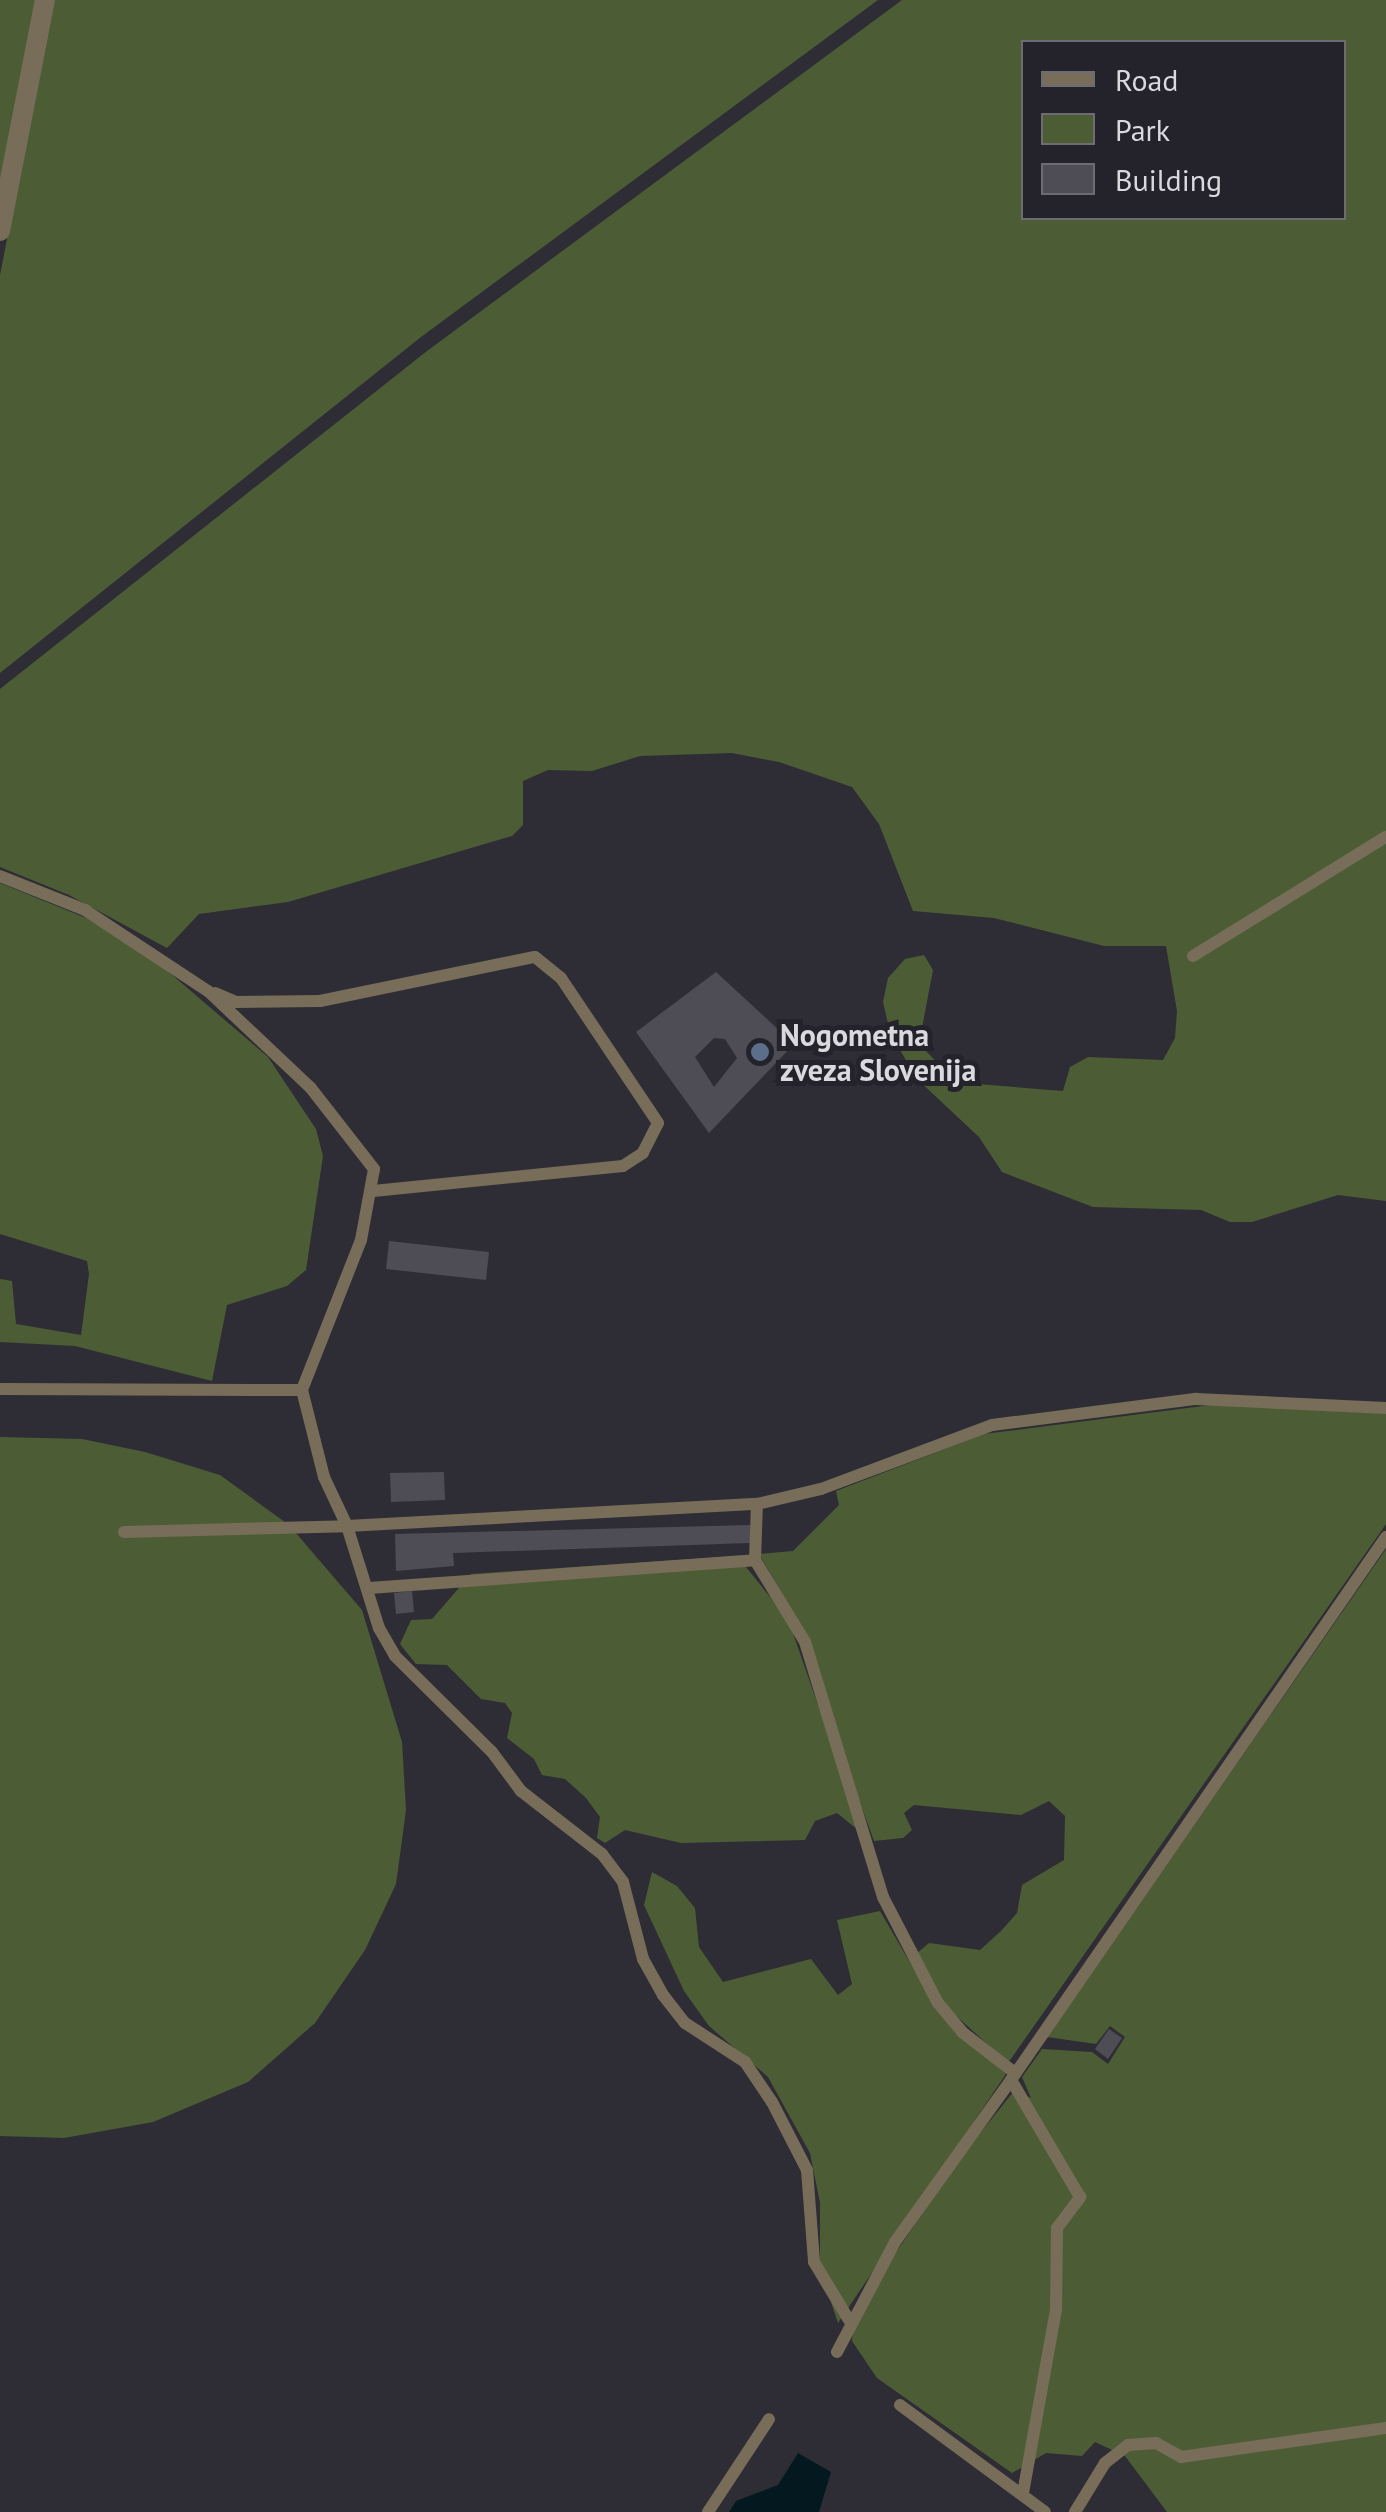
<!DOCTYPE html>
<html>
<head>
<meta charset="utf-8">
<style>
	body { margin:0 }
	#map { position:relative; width:1386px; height:2512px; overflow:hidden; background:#2e2d35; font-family:"PT Sans",sans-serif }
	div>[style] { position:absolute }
	.green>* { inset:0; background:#4c5d35 }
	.water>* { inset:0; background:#04191f }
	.building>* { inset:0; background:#4e4d56 }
	.service>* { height:12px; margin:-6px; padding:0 6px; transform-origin:6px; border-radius:6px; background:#786d59 }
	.minor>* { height:20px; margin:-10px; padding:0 10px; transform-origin:10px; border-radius:10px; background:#786d59 }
	.dots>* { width:28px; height:28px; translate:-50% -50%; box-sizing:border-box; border:5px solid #24232b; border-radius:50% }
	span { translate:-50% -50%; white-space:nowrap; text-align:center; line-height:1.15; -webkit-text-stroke:10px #24232b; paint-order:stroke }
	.poi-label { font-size:30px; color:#dad9de; font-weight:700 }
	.left { translate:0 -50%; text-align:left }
	.legend { position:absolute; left:1021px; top:40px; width:325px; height:180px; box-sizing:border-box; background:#24232b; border:2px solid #6d6c73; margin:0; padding:12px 18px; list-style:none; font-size:30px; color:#dad9de }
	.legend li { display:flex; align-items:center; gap:20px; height:50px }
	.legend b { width:50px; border:2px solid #6d6c73 }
</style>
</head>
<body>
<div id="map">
	<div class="green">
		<i style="clip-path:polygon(0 0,36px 0,0 192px)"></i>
		<i style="clip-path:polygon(54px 0,878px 0,421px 337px,0 673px,0 275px)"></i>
		<i style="clip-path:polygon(evenodd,902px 0,1386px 0,1386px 1201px,1338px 1195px,1252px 1222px,1230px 1222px,1201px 1210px,1093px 1207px,1002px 1172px,979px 1137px,916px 1078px,890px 1032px,883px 1002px,888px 978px,905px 959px,924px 955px,933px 970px,921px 1033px,924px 1049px,948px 1074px,965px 1083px,1063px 1091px,1070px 1067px,1088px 1057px,1163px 1060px,1175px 1038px,1177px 1011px,1166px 946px,1104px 946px,994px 918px,913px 911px,879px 824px,852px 787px,779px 762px,732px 753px,640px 756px,592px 771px,548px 770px,523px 781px,523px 825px,512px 836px,288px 902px,199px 914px,167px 948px,69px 895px,0 867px,0 689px,427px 351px,902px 0,1024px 42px,1344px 42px,1344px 218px,1024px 218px,1024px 42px)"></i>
		<i style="clip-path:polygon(0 883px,86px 918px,150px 956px,268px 1057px,316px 1129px,323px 1156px,306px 1270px,287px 1286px,227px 1305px,212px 1381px,75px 1346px,0 1342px,0 1279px,12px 1281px,16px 1324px,81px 1335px,89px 1274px,87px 1261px,0 1234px)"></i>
		<i style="clip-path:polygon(1234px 1402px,1386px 1413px,1386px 1524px,1008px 2063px,941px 2002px,917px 1953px,929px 1943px,980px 1950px,1001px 1931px,1017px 1913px,1022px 1885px,1064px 1860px,1065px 1816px,1049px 1801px,1021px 1815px,914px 1805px,904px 1813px,912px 1830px,903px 1838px,874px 1841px,827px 1711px,810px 1641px,759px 1554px,793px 1551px,839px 1505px,836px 1491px,984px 1434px)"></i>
		<i style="clip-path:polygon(0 1437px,82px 1439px,145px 1452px,220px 1475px,289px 1525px,362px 1610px,402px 1742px,406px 1810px,396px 1884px,365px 1950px,315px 2023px,248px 2082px,153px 2122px,64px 2138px,0 2136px)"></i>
		<i style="clip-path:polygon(1386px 1549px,1386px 2512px,1167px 2512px,1125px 2456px,1095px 2442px,1082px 2456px,1046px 2453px,1012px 2473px,877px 2378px,852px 2341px,853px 2328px,879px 2277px,965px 2152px,1014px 2091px,1031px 2098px,1022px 2077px,1042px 2049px,1092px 2052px,1108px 2064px,1125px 2037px,1110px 2026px,1096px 2044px,1047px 2037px)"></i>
		<i style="clip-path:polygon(737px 1556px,788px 1619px,863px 1834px,837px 1813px,815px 1821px,805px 1840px,681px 1843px,625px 1830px,605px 1843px,597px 1838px,600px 1817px,586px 1798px,565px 1779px,542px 1775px,534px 1759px,507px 1738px,512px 1713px,505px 1703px,481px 1699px,447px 1665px,416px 1664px,400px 1644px,411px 1620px,432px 1619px,471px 1574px)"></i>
		<i style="clip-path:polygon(652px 1872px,677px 1886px,695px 1908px,699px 1947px,723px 1982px,811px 1959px,838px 1995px,852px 1984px,837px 1920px,880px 1911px,919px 1978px,1006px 2074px,838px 2323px,820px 2270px,820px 2203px,810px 2153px,768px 2077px,709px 2026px,684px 1991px,644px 1905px)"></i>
	</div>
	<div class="water">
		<i style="clip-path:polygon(798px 2453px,831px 2472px,819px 2512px,729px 2512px,736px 2501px,778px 2485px)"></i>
	</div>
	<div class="building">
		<i style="clip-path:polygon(evenodd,716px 972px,794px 1044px,709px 1133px,636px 1032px,716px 972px,714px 1038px,725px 1039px,737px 1058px,714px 1087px,695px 1057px,714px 1038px)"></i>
		<i style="clip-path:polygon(389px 1241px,489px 1252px,486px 1280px,386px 1269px)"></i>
		<i style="clip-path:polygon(444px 1472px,445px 1500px,391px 1502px,390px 1473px)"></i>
		<i style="clip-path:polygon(750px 1525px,750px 1543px,453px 1553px,454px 1566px,396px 1571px,395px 1534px)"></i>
		<i style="clip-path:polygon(412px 1591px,414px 1612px,396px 1614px,394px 1593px)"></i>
		<i style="clip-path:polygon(1109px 2029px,1122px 2038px,1108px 2059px,1095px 2049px)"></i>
	</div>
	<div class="service">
		<i style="left:0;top:876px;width:92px;rotate:21.8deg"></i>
		<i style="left:85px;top:910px;width:147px;rotate:33.4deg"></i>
		<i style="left:208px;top:991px;width:140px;rotate:43.3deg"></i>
		<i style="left:310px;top:1087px;width:104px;rotate:52deg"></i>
		<i style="left:374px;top:1169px;width:72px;rotate:100.4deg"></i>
		<i style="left:361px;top:1240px;width:161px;rotate:111.5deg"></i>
		<i style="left:302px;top:1390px;width:90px;rotate:75.8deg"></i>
		<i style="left:324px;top:1477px;width:54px;rotate:64.9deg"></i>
		<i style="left:347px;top:1526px;width:411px;rotate:-3.1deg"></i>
		<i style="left:757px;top:1504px;width:66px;rotate:-13.2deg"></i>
		<i style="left:821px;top:1489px;width:183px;rotate:-20.5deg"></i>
		<i style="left:992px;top:1425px;width:206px;rotate:-7.3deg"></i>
		<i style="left:1196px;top:1399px;width:190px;rotate:2.7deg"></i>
		<i style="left:1193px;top:956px;width:227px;rotate:-31.7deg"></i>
		<i style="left:215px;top:993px;width:23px;rotate:23deg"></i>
		<i style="left:236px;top:1002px;width:84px;rotate:-0.7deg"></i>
		<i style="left:320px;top:1001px;width:219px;rotate:-11.6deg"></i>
		<i style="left:535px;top:957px;width:33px;rotate:39deg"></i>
		<i style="left:561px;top:978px;width:174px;rotate:56.2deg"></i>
		<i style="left:658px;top:1123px;width:34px;rotate:117deg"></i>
		<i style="left:643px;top:1153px;width:24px;rotate:147deg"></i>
		<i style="left:623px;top:1166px;width:251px;rotate:174.3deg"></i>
		<i style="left:0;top:1389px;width:302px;rotate:0.2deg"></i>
		<i style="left:124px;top:1532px;width:223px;rotate:-1.5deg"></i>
		<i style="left:347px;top:1526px;width:107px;rotate:72.6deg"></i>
		<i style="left:379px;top:1628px;width:32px;rotate:60deg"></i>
		<i style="left:395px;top:1656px;width:136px;rotate:44.7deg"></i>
		<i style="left:492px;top:1752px;width:49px;rotate:53.4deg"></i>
		<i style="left:521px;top:1791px;width:103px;rotate:37.9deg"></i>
		<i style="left:602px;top:1854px;width:35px;rotate:53deg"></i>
		<i style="left:623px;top:1882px;width:80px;rotate:75.4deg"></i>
		<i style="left:643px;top:1959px;width:41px;rotate:60.9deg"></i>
		<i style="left:663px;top:1995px;width:36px;rotate:52deg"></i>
		<i style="left:685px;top:2023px;width:72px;rotate:33deg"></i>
		<i style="left:745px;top:2062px;width:48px;rotate:56deg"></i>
		<i style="left:772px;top:2102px;width:76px;rotate:62.8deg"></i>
		<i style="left:807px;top:2170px;width:92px;rotate:85.6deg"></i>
		<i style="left:814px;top:2262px;width:68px;rotate:58.9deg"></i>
		<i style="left:755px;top:1560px;width:56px;rotate:-88deg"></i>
		<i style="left:369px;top:1588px;width:387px;rotate:-4.1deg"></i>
		<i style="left:755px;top:1560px;width:96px;rotate:58.6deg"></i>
		<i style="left:805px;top:1642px;width:267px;rotate:73deg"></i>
		<i style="left:883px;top:1897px;width:119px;rotate:62.6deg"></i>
		<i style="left:938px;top:2003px;width:38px;rotate:50deg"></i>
		<i style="left:962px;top:2032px;width:67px;rotate:37.7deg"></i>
		<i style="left:837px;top:2352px;width:124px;rotate:-62.2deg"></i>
		<i style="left:895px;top:2242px;width:199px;rotate:-54.4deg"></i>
		<i style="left:900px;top:2405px;width:180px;rotate:36.4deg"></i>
		<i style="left:1023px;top:2493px;width:186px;rotate:-79.8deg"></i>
		<i style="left:1056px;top:2310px;width:82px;rotate:-89.3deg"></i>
		<i style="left:1057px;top:2228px;width:39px;rotate:-53deg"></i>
		<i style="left:1080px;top:2197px;width:136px;rotate:-120.5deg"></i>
		<i style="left:1011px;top:2080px;width:660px;rotate:-55.37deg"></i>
		<i style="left:708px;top:2512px;width:111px;rotate:-56.7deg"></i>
		<i style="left:1075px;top:2512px;width:57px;rotate:-58.5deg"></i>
		<i style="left:1105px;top:2463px;width:29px;rotate:-38deg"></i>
		<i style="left:1128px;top:2445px;width:28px;rotate:-4deg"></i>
		<i style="left:1156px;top:2443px;width:29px;rotate:29deg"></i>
		<i style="left:1181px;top:2457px;width:207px;rotate:-8.1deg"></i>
	</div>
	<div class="minor">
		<i style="left:0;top:231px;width:235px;rotate:-79deg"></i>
	</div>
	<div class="dots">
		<i style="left:760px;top:1052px;background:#5c6f8a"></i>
	</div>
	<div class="poi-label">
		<span class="left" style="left:780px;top:1052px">Nogometna<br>zveza Slovenija</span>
	</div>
	<ul class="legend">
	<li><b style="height:12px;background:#786d59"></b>Road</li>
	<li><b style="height:28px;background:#4c5d35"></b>Park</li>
	<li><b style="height:28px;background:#4e4d56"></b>Building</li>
	</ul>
</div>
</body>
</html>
